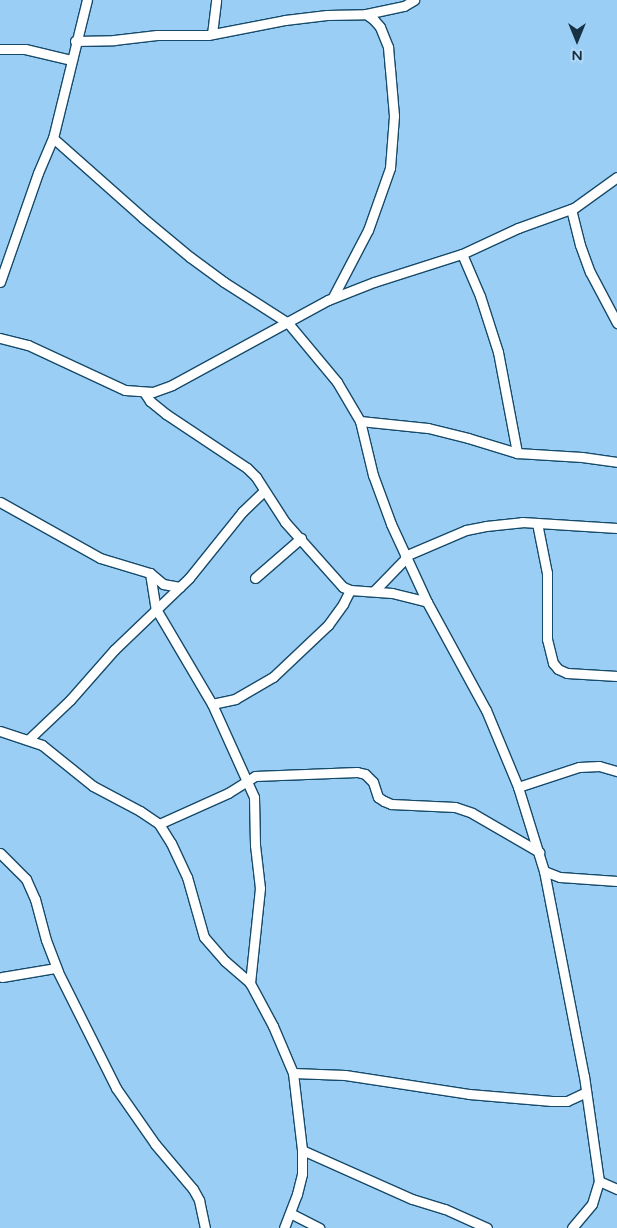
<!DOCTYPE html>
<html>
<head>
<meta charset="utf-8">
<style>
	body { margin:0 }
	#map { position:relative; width:617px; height:1228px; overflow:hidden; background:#9acef4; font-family:"Varela Round",sans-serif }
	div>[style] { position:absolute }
	.roads { filter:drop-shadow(1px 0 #164a6a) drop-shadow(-1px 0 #164a6a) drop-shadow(0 1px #164a6a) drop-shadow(0 -1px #164a6a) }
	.street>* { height:9px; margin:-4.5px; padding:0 4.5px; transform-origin:4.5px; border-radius:4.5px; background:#fff }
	span { translate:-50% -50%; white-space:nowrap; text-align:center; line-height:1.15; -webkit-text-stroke:4px #b3d9f7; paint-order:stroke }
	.north { position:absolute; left:552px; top:15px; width:50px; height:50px; -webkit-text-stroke:4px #b3d9f7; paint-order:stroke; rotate:180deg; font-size:14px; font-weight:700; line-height:20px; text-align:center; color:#163144 }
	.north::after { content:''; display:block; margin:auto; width:18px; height:22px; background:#163144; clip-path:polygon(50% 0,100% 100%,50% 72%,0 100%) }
</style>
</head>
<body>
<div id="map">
	<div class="roads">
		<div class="street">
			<i style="left:366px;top:14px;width:39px;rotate:-12deg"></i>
			<i style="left:404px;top:6px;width:12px;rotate:-31deg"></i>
			<i style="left:212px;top:34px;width:34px;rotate:-83deg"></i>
			<i style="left:75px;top:41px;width:39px;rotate:-1deg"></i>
			<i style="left:114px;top:40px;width:43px;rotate:-6.6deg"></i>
			<i style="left:157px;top:35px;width:51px"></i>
			<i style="left:208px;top:35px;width:78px;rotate:-11deg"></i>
			<i style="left:285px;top:20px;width:42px;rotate:-6.8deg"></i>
			<i style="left:327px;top:15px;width:39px;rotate:-1deg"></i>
			<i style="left:366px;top:14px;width:10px;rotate:37deg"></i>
			<i style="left:374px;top:20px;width:9px;rotate:49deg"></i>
			<i style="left:380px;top:27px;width:22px;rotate:68deg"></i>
			<i style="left:388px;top:47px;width:22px;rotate:85deg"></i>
			<i style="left:390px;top:69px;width:47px;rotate:85.1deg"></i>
			<i style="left:394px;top:116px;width:52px;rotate:94.4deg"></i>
			<i style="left:390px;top:168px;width:66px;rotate:109.5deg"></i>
			<i style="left:368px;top:230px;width:76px;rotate:117.6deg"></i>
			<i style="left:0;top:49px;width:25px"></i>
			<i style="left:25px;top:49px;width:47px;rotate:13.4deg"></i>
			<i style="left:53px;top:138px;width:120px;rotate:41.6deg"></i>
			<i style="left:143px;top:218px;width:61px;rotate:39.7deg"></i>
			<i style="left:190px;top:257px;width:42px;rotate:36.3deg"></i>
			<i style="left:224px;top:282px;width:76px;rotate:32.6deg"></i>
			<i style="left:288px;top:323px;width:77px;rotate:50.3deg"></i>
			<i style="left:337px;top:382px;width:45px;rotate:59.5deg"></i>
			<i style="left:360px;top:421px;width:56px;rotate:76.5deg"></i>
			<i style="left:373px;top:475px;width:52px;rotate:69.8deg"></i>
			<i style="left:391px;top:524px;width:86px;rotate:65.2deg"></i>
			<i style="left:427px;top:602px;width:123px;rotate:61.4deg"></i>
			<i style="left:486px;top:710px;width:83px;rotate:67.4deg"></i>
			<i style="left:518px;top:787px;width:88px;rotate:72.8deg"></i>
			<i style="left:544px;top:871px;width:209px;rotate:79deg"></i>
			<i style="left:584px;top:1076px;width:106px;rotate:81.9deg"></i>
			<i style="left:599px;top:1181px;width:24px;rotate:107deg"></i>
			<i style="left:592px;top:1204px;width:31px;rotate:130deg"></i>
			<i style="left:571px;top:209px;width:37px;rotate:76deg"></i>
			<i style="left:580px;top:245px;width:29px;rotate:70deg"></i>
			<i style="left:590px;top:272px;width:58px;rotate:62.1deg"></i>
			<i style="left:462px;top:254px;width:46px;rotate:66.8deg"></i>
			<i style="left:480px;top:296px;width:59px;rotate:72.2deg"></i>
			<i style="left:498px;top:352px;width:103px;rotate:79.3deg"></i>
			<i style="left:0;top:282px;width:115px;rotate:-70.8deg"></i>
			<i style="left:38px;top:173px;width:38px;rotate:-67deg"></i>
			<i style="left:53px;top:138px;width:142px;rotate:-76.2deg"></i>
			<i style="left:0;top:338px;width:29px;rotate:14deg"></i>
			<i style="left:28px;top:345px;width:107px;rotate:24.9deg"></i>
			<i style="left:125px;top:390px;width:28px;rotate:4deg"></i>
			<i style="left:153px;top:392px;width:20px;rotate:-20deg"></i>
			<i style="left:172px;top:385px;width:178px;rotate:-28.6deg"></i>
			<i style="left:328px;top:300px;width:49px;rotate:-21.4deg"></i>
			<i style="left:374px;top:282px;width:92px;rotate:-17.7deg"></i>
			<i style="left:462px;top:254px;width:62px;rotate:-24.9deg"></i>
			<i style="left:518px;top:228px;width:59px;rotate:-19.7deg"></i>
			<i style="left:574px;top:208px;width:53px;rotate:-35.8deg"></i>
			<i style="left:144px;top:392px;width:11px;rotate:56deg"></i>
			<i style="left:150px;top:401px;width:21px;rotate:39deg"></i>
			<i style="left:166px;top:414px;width:97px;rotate:33.7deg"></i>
			<i style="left:247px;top:468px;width:13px;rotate:45deg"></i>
			<i style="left:256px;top:477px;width:54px;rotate:57.2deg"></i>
			<i style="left:285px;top:522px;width:87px;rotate:48.3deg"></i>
			<i style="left:343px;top:587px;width:8px;rotate:23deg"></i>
			<i style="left:350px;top:590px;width:42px;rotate:4.1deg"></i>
			<i style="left:392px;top:593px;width:36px;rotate:14deg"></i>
			<i style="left:360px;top:421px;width:68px;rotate:5.9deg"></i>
			<i style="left:428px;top:428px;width:41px;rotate:14deg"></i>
			<i style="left:468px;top:438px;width:51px;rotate:17deg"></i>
			<i style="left:517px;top:453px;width:65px;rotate:3.5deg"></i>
			<i style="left:582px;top:457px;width:35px;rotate:8deg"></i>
			<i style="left:0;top:502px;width:115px;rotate:29.2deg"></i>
			<i style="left:100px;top:558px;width:52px;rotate:16.7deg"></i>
			<i style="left:150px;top:573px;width:36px;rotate:81deg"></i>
			<i style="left:156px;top:609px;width:110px;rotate:59.5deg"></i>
			<i style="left:212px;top:704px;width:102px;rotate:65.7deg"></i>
			<i style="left:254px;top:797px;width:48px;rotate:88.8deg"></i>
			<i style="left:255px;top:845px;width:43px;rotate:83.4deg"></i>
			<i style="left:260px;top:888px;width:96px;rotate:96deg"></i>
			<i style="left:537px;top:523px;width:51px;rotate:78.7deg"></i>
			<i style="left:547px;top:573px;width:66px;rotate:90deg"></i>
			<i style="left:547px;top:639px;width:25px;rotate:76deg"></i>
			<i style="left:553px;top:663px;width:8px;rotate:50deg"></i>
			<i style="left:558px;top:669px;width:10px;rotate:24deg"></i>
			<i style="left:567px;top:673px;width:50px;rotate:3.4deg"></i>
			<i style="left:405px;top:556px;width:66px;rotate:-23.1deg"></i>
			<i style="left:466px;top:530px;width:20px;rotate:-11deg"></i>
			<i style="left:486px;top:526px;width:36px;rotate:-6deg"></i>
			<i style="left:522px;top:522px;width:95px;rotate:3.6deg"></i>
			<i style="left:150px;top:573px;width:17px;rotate:40deg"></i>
			<i style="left:163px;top:584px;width:17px;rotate:10deg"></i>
			<i style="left:255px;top:578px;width:61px;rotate:-41deg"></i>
			<i style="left:375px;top:590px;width:45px;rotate:-45.9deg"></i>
			<i style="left:212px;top:704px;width:24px;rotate:-12deg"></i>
			<i style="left:235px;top:699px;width:44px;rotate:-30.1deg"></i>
			<i style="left:273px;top:677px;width:76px;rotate:-43.4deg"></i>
			<i style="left:328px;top:625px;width:26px;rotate:-54deg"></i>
			<i style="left:343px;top:604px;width:16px;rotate:-63deg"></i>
			<i style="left:0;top:731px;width:44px;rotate:18.4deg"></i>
			<i style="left:42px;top:745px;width:65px;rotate:38.8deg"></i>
			<i style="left:93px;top:786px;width:53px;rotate:28deg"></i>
			<i style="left:140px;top:811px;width:23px;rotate:34deg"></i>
			<i style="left:159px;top:824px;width:22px;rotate:58deg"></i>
			<i style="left:171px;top:843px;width:38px;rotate:65deg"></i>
			<i style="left:187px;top:877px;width:62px;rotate:74.2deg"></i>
			<i style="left:204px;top:937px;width:32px;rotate:49deg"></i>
			<i style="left:225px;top:961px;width:33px;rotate:41deg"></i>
			<i style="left:250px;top:983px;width:49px;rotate:61.9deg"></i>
			<i style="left:273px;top:1026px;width:51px;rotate:66.9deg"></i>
			<i style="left:293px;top:1073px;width:78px;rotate:83.3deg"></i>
			<i style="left:302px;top:1150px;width:24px;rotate:90deg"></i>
			<i style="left:302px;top:1174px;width:21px;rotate:104deg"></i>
			<i style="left:297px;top:1194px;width:36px;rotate:111deg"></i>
			<i style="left:29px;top:739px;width:57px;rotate:-43.6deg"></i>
			<i style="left:70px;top:700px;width:67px;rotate:-48.7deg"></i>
			<i style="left:114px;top:650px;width:104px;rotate:-43.8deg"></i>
			<i style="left:189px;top:578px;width:85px;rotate:-51.2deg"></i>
			<i style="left:242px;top:512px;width:30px;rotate:-44deg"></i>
			<i style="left:518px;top:787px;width:64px;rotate:-18.2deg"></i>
			<i style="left:579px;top:767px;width:20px;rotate:-3deg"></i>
			<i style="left:599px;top:766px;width:19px;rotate:16deg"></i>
			<i style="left:159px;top:824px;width:76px;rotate:-24.2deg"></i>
			<i style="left:228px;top:793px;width:32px;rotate:-32deg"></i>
			<i style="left:255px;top:776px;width:102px;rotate:-2.2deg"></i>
			<i style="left:357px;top:772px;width:8px;rotate:14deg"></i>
			<i style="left:365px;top:774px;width:11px;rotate:45deg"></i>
			<i style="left:373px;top:782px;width:16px;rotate:72deg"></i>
			<i style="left:378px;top:797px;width:7px;rotate:34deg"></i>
			<i style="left:384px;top:801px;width:8px;rotate:23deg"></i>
			<i style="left:391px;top:804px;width:64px;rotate:2.7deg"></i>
			<i style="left:455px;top:807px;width:18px;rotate:19deg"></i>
			<i style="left:472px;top:813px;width:78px;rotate:30.2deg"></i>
			<i style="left:0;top:853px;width:37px;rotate:45deg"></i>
			<i style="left:26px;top:879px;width:22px;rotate:66deg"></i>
			<i style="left:35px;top:899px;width:42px;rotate:75deg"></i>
			<i style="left:46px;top:940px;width:34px;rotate:69deg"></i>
			<i style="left:58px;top:972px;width:130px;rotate:63.4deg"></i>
			<i style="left:116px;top:1088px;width:68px;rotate:55.1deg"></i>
			<i style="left:155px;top:1144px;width:59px;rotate:49.8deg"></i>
			<i style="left:193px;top:1189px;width:13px;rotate:61deg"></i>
			<i style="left:199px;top:1200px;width:29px;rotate:78deg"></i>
			<i style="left:544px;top:871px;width:17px;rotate:21deg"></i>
			<i style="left:560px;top:877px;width:57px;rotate:4deg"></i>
			<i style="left:2px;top:977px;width:55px;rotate:-9.5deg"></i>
			<i style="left:293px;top:1073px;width:52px;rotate:2.2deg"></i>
			<i style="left:345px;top:1075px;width:125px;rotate:8.7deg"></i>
			<i style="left:469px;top:1094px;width:83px;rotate:4.8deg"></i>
			<i style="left:552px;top:1101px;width:15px"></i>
			<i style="left:567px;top:1101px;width:21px;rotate:-25deg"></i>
			<i style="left:302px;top:1150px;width:120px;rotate:24deg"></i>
			<i style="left:412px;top:1199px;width:34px;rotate:17deg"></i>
			<i style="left:445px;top:1209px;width:46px;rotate:24.3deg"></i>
			<i style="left:599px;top:1181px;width:20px;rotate:24deg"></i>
			<i style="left:290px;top:1213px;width:33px;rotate:27deg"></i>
		</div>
	</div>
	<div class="north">N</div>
</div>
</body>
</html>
